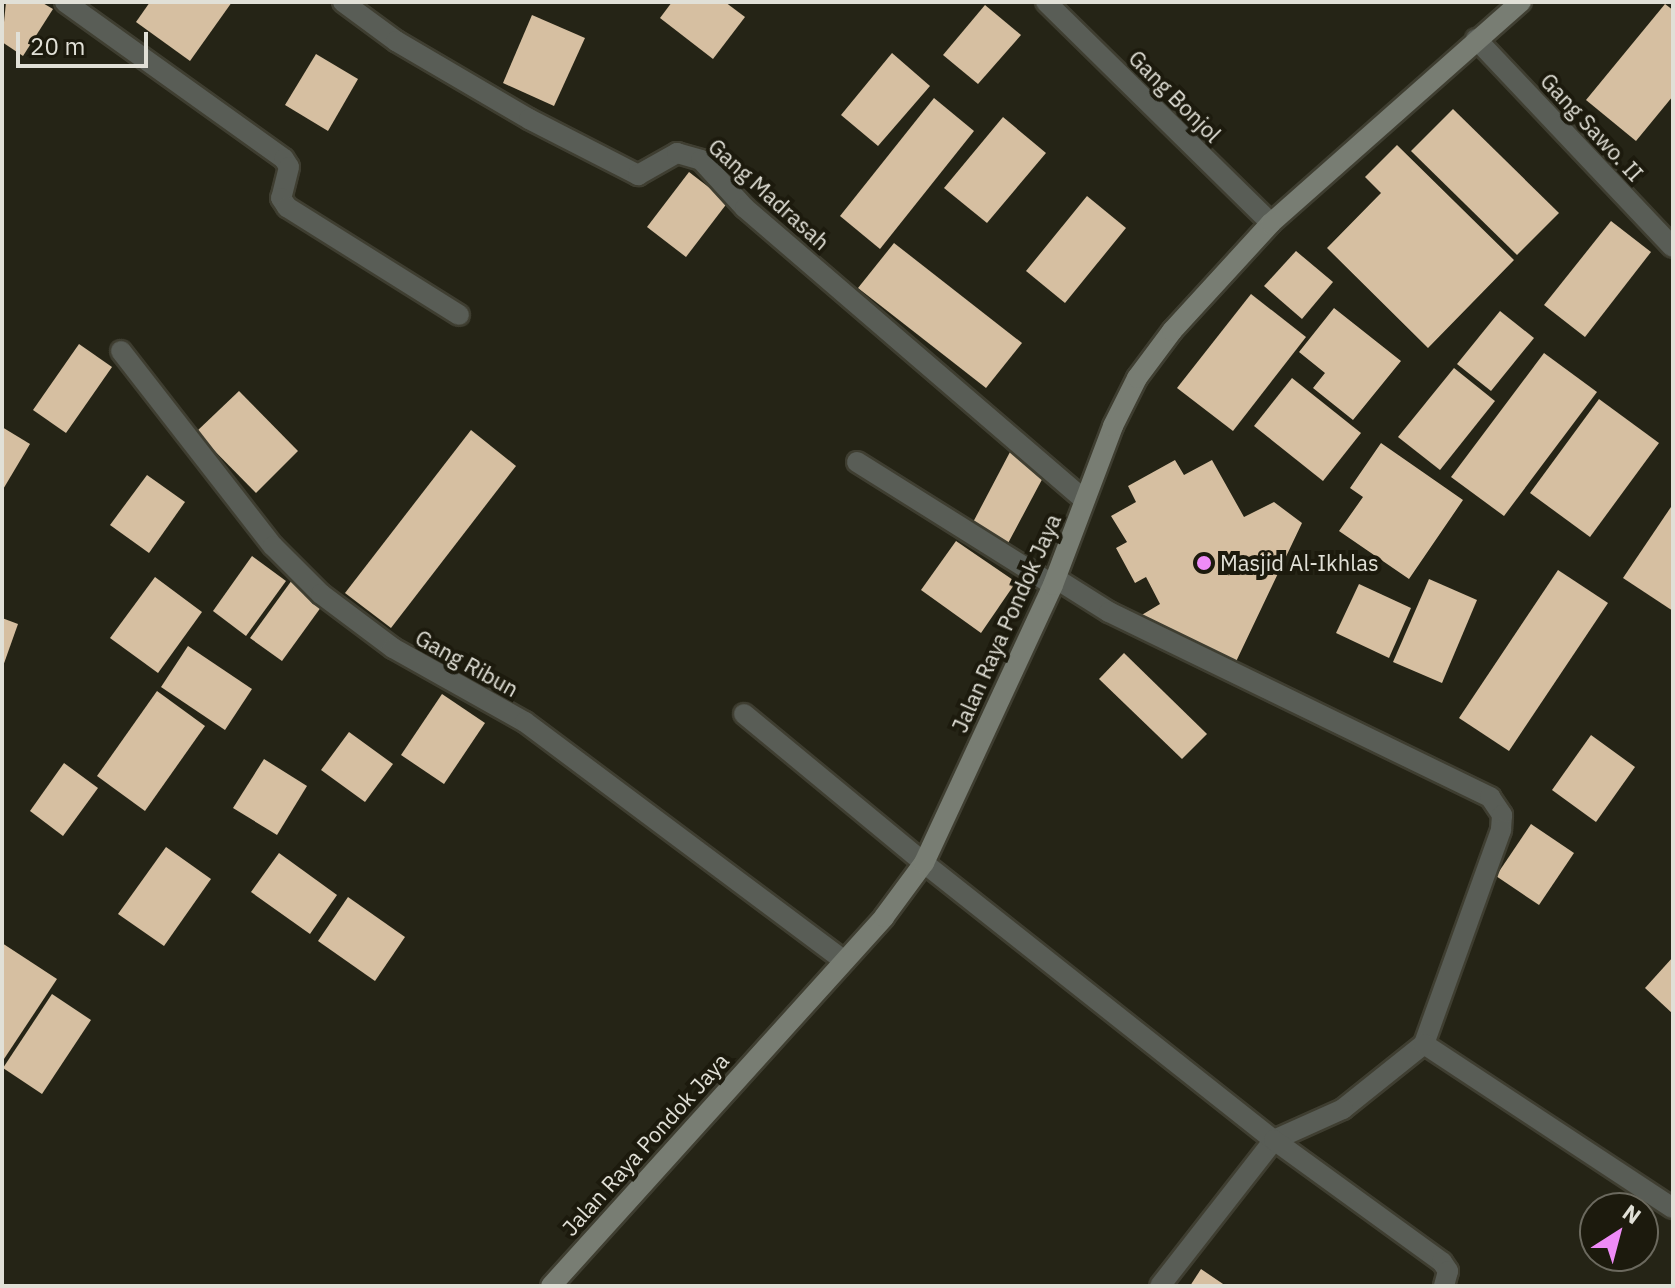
<!DOCTYPE html>
<html>
<head>
<meta charset="utf-8">
<style>
	body { margin:0 }
	#map { position:relative; width:1675px; height:1288px; overflow:hidden; background:#252416; font-family:"IBM Plex Sans",sans-serif }
	div>[style] { position:absolute }
	.building>* { inset:0; background:#d6bfa1 }
	.roads { filter:drop-shadow(2px 0 #3f3e31) drop-shadow(-2px 0 #3f3e31) drop-shadow(0 2px #3f3e31) drop-shadow(0 -2px #3f3e31) }
	.lane>* { height:20px; margin:-10px; padding:0 10px; transform-origin:10px; border-radius:10px; background:#595d56 }
	.street>* { height:20px; margin:-10px; padding:0 10px; transform-origin:10px; border-radius:10px; background:#595d56 }
	.secondary>* { height:20px; margin:-10px; padding:0 10px; transform-origin:10px; border-radius:10px; background:#787d73 }
	.dots>* { width:22px; height:22px; translate:-50% -50%; box-sizing:border-box; border:4px solid #1c1a0d; border-radius:50% }
	span { translate:-50% -50%; white-space:nowrap; text-align:center; line-height:1.15; -webkit-text-stroke:8px #1c1a0d; paint-order:stroke }
	.street-label { font-size:22px; color:#e1e0d7 }
	.poi-label { font-size:22px; color:#e1e0d7 }
	.left { translate:0 -50%; text-align:left }
	.frame { position:absolute; inset:0; border:4px solid #e1e0d7; pointer-events:none }
	.north { position:absolute; left:1579px; top:1192px; width:80px; height:80px; box-sizing:border-box; background:#1c1a0d; border:2px solid #6b695e; border-radius:50%; rotate:36deg; font-size:22px; font-weight:700; line-height:32px; text-align:center; color:#e1e0d7 }
	.north::after { content:''; display:block; margin:auto; width:28px; height:36px; background:#ef8bf7; clip-path:polygon(50% 0,100% 100%,50% 72%,0 100%) }
	.scale { position:absolute; left:16px; top:32px; width:132px; height:36px; box-sizing:border-box; border:4px solid #e1e0d7; border-top:0; padding-left:10px; font-size:24px; line-height:28px; white-space:nowrap; color:#e1e0d7; -webkit-text-stroke:6px #1c1a0d; paint-order:stroke }
</style>
</head>
<body>
<div id="map">
	<div class="building">
		<i style="clip-path:polygon(6px 2px,41px 2px,53px 9px,23px 56px,2px 42px)"></i>
		<i style="clip-path:polygon(150px 2px,232px 2px,190px 61px,136px 22px)"></i>
		<i style="clip-path:polygon(672px 2px,725px 2px,745px 17px,713px 59px,660px 18px)"></i>
		<i style="clip-path:polygon(1665px 4px,1673px 10px,1673px 96px,1636px 141px,1586px 100px)"></i>
		<i style="clip-path:polygon(985px 5px,1021px 35px,978px 84px,943px 55px)"></i>
		<i style="clip-path:polygon(532px 15px,585px 38px,554px 106px,503px 83px)"></i>
		<i style="clip-path:polygon(892px 53px,930px 86px,878px 146px,841px 115px)"></i>
		<i style="clip-path:polygon(316px 54px,358px 79px,328px 131px,285px 105px)"></i>
		<i style="clip-path:polygon(934px 98px,974px 131px,880px 249px,840px 216px)"></i>
		<i style="clip-path:polygon(1453px 109px,1559px 213px,1517px 255px,1411px 151px)"></i>
		<i style="clip-path:polygon(1003px 117px,1046px 153px,987px 223px,944px 188px)"></i>
		<i style="clip-path:polygon(1397px 145px,1514px 260px,1428px 348px,1327px 248px,1381px 193px,1365px 177px)"></i>
		<i style="clip-path:polygon(689px 172px,728px 202px,686px 257px,647px 227px)"></i>
		<i style="clip-path:polygon(1087px 196px,1126px 228px,1065px 303px,1026px 271px)"></i>
		<i style="clip-path:polygon(1611px 221px,1651px 252px,1585px 337px,1544px 305px)"></i>
		<i style="clip-path:polygon(894px 243px,1022px 343px,986px 388px,858px 288px)"></i>
		<i style="clip-path:polygon(1296px 251px,1333px 282px,1302px 319px,1264px 286px)"></i>
		<i style="clip-path:polygon(1251px 294px,1306px 337px,1233px 431px,1177px 388px)"></i>
		<i style="clip-path:polygon(1334px 308px,1401px 361px,1353px 420px,1313px 388px,1325px 373px,1299px 352px)"></i>
		<i style="clip-path:polygon(1500px 311px,1534px 338px,1491px 391px,1457px 364px)"></i>
		<i style="clip-path:polygon(79px 344px,112px 367px,66px 433px,33px 410px)"></i>
		<i style="clip-path:polygon(1544px 353px,1597px 392px,1504px 516px,1451px 477px)"></i>
		<i style="clip-path:polygon(1454px 368px,1495px 401px,1440px 470px,1398px 437px)"></i>
		<i style="clip-path:polygon(1292px 378px,1361px 433px,1323px 481px,1254px 426px)"></i>
		<i style="clip-path:polygon(239px 391px,298px 451px,256px 493px,196px 432px)"></i>
		<i style="clip-path:polygon(1599px 399px,1659px 443px,1590px 537px,1530px 493px)"></i>
		<i style="clip-path:polygon(2px 427px,30px 444px,2px 491px)"></i>
		<i style="clip-path:polygon(471px 430px,516px 466px,391px 628px,345px 593px)"></i>
		<i style="clip-path:polygon(1381px 443px,1463px 500px,1409px 579px,1339px 531px,1363px 497px,1350px 488px)"></i>
		<i style="clip-path:polygon(1010px 452px,1046px 472px,1006px 547px,970px 528px)"></i>
		<i style="clip-path:polygon(1175px 460px,1184px 475px,1212px 460px,1244px 517px,1274px 502px,1302px 523px,1232px 670px,1135px 619px,1160px 604px,1146px 577px,1135px 583px,1116px 548px,1127px 542px,1111px 516px,1136px 502px,1128px 486px)"></i>
		<i style="clip-path:polygon(147px 475px,185px 502px,149px 553px,110px 525px)"></i>
		<i style="clip-path:polygon(1673px 504px,1673px 611px,1623px 578px)"></i>
		<i style="clip-path:polygon(956px 541px,1016px 582px,981px 633px,921px 590px)"></i>
		<i style="clip-path:polygon(252px 556px,286px 581px,246px 636px,213px 611px)"></i>
		<i style="clip-path:polygon(1558px 570px,1608px 603px,1509px 751px,1459px 718px)"></i>
		<i style="clip-path:polygon(155px 577px,202px 612px,158px 673px,110px 638px)"></i>
		<i style="clip-path:polygon(1429px 579px,1477px 600px,1442px 683px,1393px 662px)"></i>
		<i style="clip-path:polygon(292px 580px,324px 603px,282px 661px,250px 638px)"></i>
		<i style="clip-path:polygon(1359px 584px,1411px 608px,1389px 658px,1336px 633px)"></i>
		<i style="clip-path:polygon(2px 618px,18px 624px,2px 669px)"></i>
		<i style="clip-path:polygon(188px 646px,252px 689px,225px 730px,161px 687px)"></i>
		<i style="clip-path:polygon(1124px 653px,1207px 734px,1182px 759px,1099px 679px)"></i>
		<i style="clip-path:polygon(157px 691px,205px 726px,145px 811px,97px 776px)"></i>
		<i style="clip-path:polygon(442px 694px,485px 723px,444px 784px,401px 755px)"></i>
		<i style="clip-path:polygon(349px 732px,393px 764px,365px 802px,321px 770px)"></i>
		<i style="clip-path:polygon(1591px 735px,1635px 767px,1596px 822px,1552px 790px)"></i>
		<i style="clip-path:polygon(264px 759px,307px 786px,277px 835px,233px 808px)"></i>
		<i style="clip-path:polygon(64px 763px,98px 788px,63px 836px,30px 811px)"></i>
		<i style="clip-path:polygon(1531px 824px,1574px 853px,1539px 905px,1496px 876px)"></i>
		<i style="clip-path:polygon(166px 847px,211px 879px,164px 946px,118px 914px)"></i>
		<i style="clip-path:polygon(279px 853px,337px 895px,310px 934px,251px 892px)"></i>
		<i style="clip-path:polygon(348px 897px,405px 937px,375px 981px,318px 941px)"></i>
		<i style="clip-path:polygon(2px 943px,57px 979px,2px 1062px)"></i>
		<i style="clip-path:polygon(1673px 957px,1673px 1014px,1645px 988px)"></i>
		<i style="clip-path:polygon(52px 994px,91px 1020px,42px 1094px,3px 1068px)"></i>
		<i style="clip-path:polygon(1201px 1269px,1226px 1286px,1190px 1286px)"></i>
	</div>
	<div class="roads">
		<div class="lane">
			<i style="left:744px;top:714px;width:234px;rotate:39.6deg"></i>
		</div>
		<div class="street">
			<i style="left:65px;top:2px;width:269px;rotate:35.6deg"></i>
			<i style="left:284px;top:159px;width:9px;rotate:58deg"></i>
			<i style="left:289px;top:167px;width:32px;rotate:104deg"></i>
			<i style="left:281px;top:198px;width:11px;rotate:56deg"></i>
			<i style="left:287px;top:207px;width:203px;rotate:32.1deg"></i>
			<i style="left:343px;top:2px;width:66px;rotate:36.3deg"></i>
			<i style="left:396px;top:41px;width:154px;rotate:30.4deg"></i>
			<i style="left:529px;top:119px;width:123px;rotate:27.2deg"></i>
			<i style="left:638px;top:175px;width:45px;rotate:-29.4deg"></i>
			<i style="left:677px;top:153px;width:25px;rotate:16deg"></i>
			<i style="left:701px;top:160px;width:65px;rotate:47.5deg"></i>
			<i style="left:745px;top:208px;width:448px;rotate:40.7deg"></i>
			<i style="left:1046px;top:2px;width:315px;rotate:44.5deg"></i>
			<i style="left:1476px;top:39px;width:286px;rotate:46.6deg"></i>
			<i style="left:121px;top:351px;width:247px;rotate:52.1deg"></i>
			<i style="left:273px;top:546px;width:68px;rotate:45deg"></i>
			<i style="left:321px;top:594px;width:90px;rotate:36.9deg"></i>
			<i style="left:393px;top:648px;width:151px;rotate:29.3deg"></i>
			<i style="left:525px;top:722px;width:399px;rotate:36.8deg"></i>
			<i style="left:857px;top:462px;width:231px;rotate:32.1deg"></i>
			<i style="left:1055px;top:578px;width:64px;rotate:32.2deg"></i>
			<i style="left:1109px;top:612px;width:424px;rotate:25.9deg"></i>
			<i style="left:1490px;top:797px;width:22px;rotate:56deg"></i>
			<i style="left:1502px;top:815px;width:15px;rotate:94deg"></i>
			<i style="left:1501px;top:830px;width:227px;rotate:109.8deg"></i>
			<i style="left:1424px;top:1044px;width:104px;rotate:141.3deg"></i>
			<i style="left:1343px;top:1109px;width:76px;rotate:155.8deg"></i>
			<i style="left:1274px;top:1140px;width:185px;rotate:128deg"></i>
			<i style="left:924px;top:863px;width:446px;rotate:38.4deg"></i>
			<i style="left:1274px;top:1140px;width:208px;rotate:36deg"></i>
			<i style="left:1442px;top:1262px;width:11px;rotate:56deg"></i>
			<i style="left:1448px;top:1271px;width:16px;rotate:105deg"></i>
			<i style="left:1424px;top:1044px;width:298px;rotate:33.4deg"></i>
		</div>
		<div class="secondary">
			<i style="left:551px;top:1286px;width:497px;rotate:-47.9deg"></i>
			<i style="left:884px;top:917px;width:67px;rotate:-53.5deg"></i>
			<i style="left:924px;top:863px;width:306px;rotate:-65.1deg"></i>
			<i style="left:1053px;top:585px;width:170px;rotate:-69.3deg"></i>
			<i style="left:1113px;top:426px;width:54px;rotate:-63.4deg"></i>
			<i style="left:1137px;top:378px;width:59px;rotate:-53.3deg"></i>
			<i style="left:1172px;top:331px;width:147px;rotate:-47.5deg"></i>
			<i style="left:1271px;top:223px;width:334px;rotate:-41.5deg"></i>
		</div>
	</div>
	<div class="dots">
		<i style="left:1204px;top:563px;background:#ef8bf7"></i>
	</div>
	<div class="street-label">
		<span style="left:1175px;top:96px;rotate:45deg">Gang Bonjol</span>
		<span style="left:1592px;top:127px;rotate:47deg">Gang Sawo. II</span>
		<span style="left:769px;top:194px;rotate:42deg">Gang Madrasah</span>
		<span style="left:1006px;top:623px;rotate:-66deg">Jalan Raya Pondok Jaya</span>
		<span style="left:467px;top:663px;rotate:29deg">Gang Ribun</span>
		<span style="left:645px;top:1144px;rotate:-48deg">Jalan Raya Pondok Jaya</span>
	</div>
	<div class="poi-label">
		<span class="left" style="left:1220px;top:563px">Masjid Al-Ikhlas</span>
	</div>
	<div class="frame"></div>
	<div class="north">N</div>
	<div class="scale">20 m</div>
</div>
</body>
</html>
